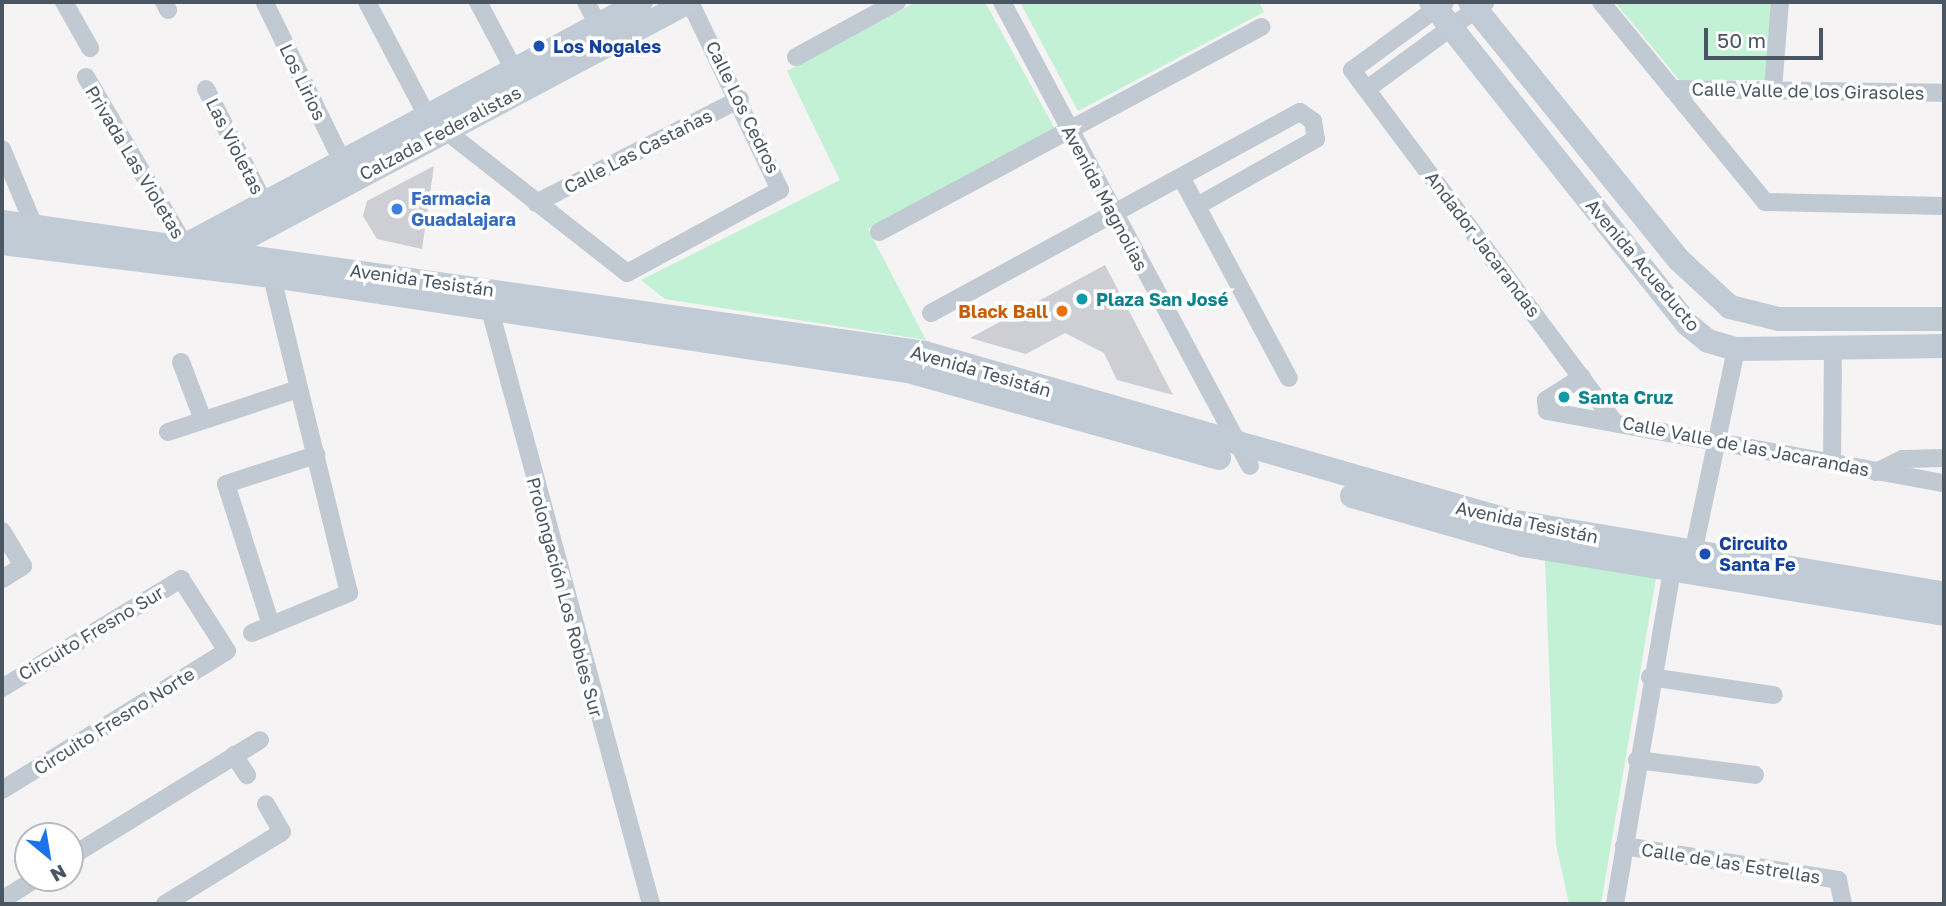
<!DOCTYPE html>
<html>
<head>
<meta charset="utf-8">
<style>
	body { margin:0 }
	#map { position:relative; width:1946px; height:906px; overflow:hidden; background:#f5f3f3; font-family:"Golos Text",sans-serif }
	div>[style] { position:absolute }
	.green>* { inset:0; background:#c3f1d5 }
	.building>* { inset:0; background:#cdcfd5 }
	.street>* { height:18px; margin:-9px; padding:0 9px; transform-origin:9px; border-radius:9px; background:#c1cad2 }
	.secondary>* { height:24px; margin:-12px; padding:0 12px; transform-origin:12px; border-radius:12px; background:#c1cbd6 }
	.dots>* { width:19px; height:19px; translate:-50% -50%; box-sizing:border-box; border:4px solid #fff; border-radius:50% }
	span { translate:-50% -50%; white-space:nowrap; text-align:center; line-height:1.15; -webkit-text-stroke:7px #fff; paint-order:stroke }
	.transit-label { font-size:18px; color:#164399; font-weight:700 }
	.left { translate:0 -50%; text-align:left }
	.street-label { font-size:18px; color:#4a5661 }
	.shop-label { font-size:18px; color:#366cbe; font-weight:700 }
	.culture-label { font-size:18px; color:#0d838f; font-weight:700 }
	.food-label { font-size:18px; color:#c56008; font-weight:700 }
	.right { translate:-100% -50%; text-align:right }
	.frame { position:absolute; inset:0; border:4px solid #4a5661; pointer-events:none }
	.north { position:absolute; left:14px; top:822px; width:70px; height:70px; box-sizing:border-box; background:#fff; border:2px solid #b7bbc0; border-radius:50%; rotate:150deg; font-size:19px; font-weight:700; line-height:28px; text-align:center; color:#4a5661 }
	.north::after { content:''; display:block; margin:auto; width:24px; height:32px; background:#1a73e8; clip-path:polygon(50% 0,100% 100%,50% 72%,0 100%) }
	.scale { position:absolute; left:1704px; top:28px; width:119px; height:32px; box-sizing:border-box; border:4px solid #4a5661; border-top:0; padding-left:9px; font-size:21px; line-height:24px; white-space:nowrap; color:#4a5661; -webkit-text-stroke:5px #fff; paint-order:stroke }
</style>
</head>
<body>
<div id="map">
	<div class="green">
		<i style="clip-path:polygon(916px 2px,985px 2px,1056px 131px,868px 229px,926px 340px,665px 299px,641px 280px,840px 180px,787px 71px)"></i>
		<i style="clip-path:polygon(1020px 2px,1259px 2px,1264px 12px,1078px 111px)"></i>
		<i style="clip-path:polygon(1615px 2px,1775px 2px,1768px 80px,1680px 81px)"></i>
		<i style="clip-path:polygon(1545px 560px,1656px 578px,1601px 904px,1569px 904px,1556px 844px)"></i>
	</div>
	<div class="building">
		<i style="clip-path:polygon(434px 166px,422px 249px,377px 239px,363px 216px,367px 201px)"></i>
		<i style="clip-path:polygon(1105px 265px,1173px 395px,1117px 380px,1104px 353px,1065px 333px,1026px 354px,970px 338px)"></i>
	</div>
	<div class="street">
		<i style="left:64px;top:2px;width:53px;rotate:60.5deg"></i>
		<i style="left:164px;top:2px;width:9px;rotate:63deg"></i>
		<i style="left:367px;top:2px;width:129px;rotate:62.2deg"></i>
		<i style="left:427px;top:116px;width:254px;rotate:38.1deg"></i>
		<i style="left:627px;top:273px;width:174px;rotate:-28.5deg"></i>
		<i style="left:780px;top:190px;width:208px;rotate:-115.6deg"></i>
		<i style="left:478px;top:2px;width:87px;rotate:62deg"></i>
		<i style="left:586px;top:2px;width:26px;rotate:62deg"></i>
		<i style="left:1002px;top:2px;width:526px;rotate:61.88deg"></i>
		<i style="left:1445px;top:2px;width:115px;rotate:143.8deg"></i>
		<i style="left:1352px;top:70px;width:437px;rotate:53.3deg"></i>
		<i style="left:1601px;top:2px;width:259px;rotate:50.6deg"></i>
		<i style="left:1765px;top:202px;width:179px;rotate:1.3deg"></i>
		<i style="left:265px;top:3px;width:176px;rotate:64deg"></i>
		<i style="left:796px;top:57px;width:115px;rotate:-28.6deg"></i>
		<i style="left:86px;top:77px;width:196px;rotate:59.6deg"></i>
		<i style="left:206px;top:89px;width:128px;rotate:63deg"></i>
		<i style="left:1367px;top:89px;width:147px;rotate:-36.2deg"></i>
		<i style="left:1672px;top:89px;width:272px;rotate:0.8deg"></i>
		<i style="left:1773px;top:89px;width:87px;rotate:-85.4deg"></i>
		<i style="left:2px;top:149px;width:91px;rotate:67.4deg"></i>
		<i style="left:1181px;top:177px;width:228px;rotate:61.8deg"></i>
		<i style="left:536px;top:203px;width:229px;rotate:-27deg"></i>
		<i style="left:879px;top:232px;width:434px;rotate:-28.2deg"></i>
		<i style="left:487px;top:299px;width:627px;rotate:74.83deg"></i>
		<i style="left:931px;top:313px;width:420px;rotate:-28.6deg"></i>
		<i style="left:1300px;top:112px;width:16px;rotate:35deg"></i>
		<i style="left:1313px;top:121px;width:18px;rotate:81deg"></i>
		<i style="left:1316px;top:139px;width:137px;rotate:150.6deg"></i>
		<i style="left:181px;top:362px;width:62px;rotate:69.2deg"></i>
		<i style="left:1582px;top:377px;width:43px;rotate:147.4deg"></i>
		<i style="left:1546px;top:400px;width:11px;rotate:85deg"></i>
		<i style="left:1547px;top:411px;width:403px;rotate:10.3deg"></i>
		<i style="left:168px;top:432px;width:137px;rotate:-18.3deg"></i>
		<i style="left:1832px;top:462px;width:113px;rotate:-89.5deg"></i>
		<i style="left:1876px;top:472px;width:30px;rotate:-26deg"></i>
		<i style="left:1903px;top:459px;width:41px;rotate:-1.4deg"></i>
		<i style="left:2px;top:531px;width:41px;rotate:59deg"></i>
		<i style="left:23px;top:566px;width:25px;rotate:148deg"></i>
		<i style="left:271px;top:625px;width:148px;rotate:-107.7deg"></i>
		<i style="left:226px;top:484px;width:95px;rotate:-17.9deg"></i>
		<i style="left:252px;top:633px;width:105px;rotate:-22.4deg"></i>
		<i style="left:349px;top:593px;width:326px;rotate:-103.7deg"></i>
		<i style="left:1650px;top:677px;width:125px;rotate:8.3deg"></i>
		<i style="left:2px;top:688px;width:210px;rotate:-31.3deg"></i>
		<i style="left:181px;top:579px;width:85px;rotate:57.4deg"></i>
		<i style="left:227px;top:651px;width:264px;rotate:148.3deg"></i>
		<i style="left:234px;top:755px;width:24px;rotate:57deg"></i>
		<i style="left:1637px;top:760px;width:119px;rotate:7.2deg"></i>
		<i style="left:1624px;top:846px;width:217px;rotate:9deg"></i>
		<i style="left:1838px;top:880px;width:25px;rotate:78deg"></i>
		<i style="left:70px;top:857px;width:223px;rotate:-31.6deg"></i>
		<i style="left:2px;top:900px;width:41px;rotate:-32.2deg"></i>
		<i style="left:165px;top:904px;width:137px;rotate:-31.6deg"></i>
		<i style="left:282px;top:832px;width:32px;rotate:-120deg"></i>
		<i style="left:1615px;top:904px;width:338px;rotate:-80.3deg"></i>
		<i style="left:1672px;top:571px;width:35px;rotate:-50deg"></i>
		<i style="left:1695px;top:544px;width:199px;rotate:-78.1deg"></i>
	</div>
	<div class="secondary">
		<i style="left:1431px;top:2px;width:411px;rotate:51.5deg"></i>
		<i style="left:1687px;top:324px;width:27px;rotate:39deg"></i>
		<i style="left:1708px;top:341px;width:29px;rotate:16deg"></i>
		<i style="left:1736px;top:349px;width:208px;rotate:-0.8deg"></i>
		<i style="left:1470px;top:2px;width:332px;rotate:51deg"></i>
		<i style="left:1679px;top:260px;width:69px;rotate:42.7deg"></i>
		<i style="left:1730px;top:307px;width:50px;rotate:13.8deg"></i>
		<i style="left:1779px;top:319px;width:165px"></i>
		<i style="left:2px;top:222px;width:932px;rotate:8.08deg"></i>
		<i style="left:925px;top:353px;width:609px;rotate:16.02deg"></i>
		<i style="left:1510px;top:521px;width:440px;rotate:9.5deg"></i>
		<i style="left:2px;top:243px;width:272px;rotate:7deg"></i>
		<i style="left:272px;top:276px;width:643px;rotate:8.5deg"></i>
		<i style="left:908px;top:371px;width:323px;rotate:15.6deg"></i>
		<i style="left:182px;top:247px;width:520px;rotate:-28.09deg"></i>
		<i style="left:217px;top:253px;width:534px;rotate:-28.05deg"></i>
		<i style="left:1352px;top:496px;width:178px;rotate:16deg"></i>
		<i style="left:1523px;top:545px;width:427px;rotate:9.3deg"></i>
	</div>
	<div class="dots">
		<i style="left:539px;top:46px;background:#1a4fb4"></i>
		<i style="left:397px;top:209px;background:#3f7fe0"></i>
		<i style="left:1082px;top:299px;background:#0f9aa8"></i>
		<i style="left:1062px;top:311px;background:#e8710a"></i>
		<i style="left:1564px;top:397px;background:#0f9aa8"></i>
		<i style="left:1705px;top:554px;background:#1a4fb4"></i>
	</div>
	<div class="transit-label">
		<span class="left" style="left:553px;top:46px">Los Nogales</span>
		<span class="left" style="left:1719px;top:554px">Circuito<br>Santa Fe</span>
	</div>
	<div class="street-label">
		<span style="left:303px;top:82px;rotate:64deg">Los Lirios</span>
		<span style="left:1808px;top:91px;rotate:1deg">Calle Valle de los Girasoles</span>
		<span style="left:743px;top:107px;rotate:64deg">Calle Los Cedros</span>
		<span style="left:440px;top:133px;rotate:-28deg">Calzada Federalistas</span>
		<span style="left:235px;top:146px;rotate:63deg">Las Violetas</span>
		<span style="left:638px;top:151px;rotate:-27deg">Calle Las Castañas</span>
		<span style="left:135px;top:162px;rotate:59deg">Privada Las Violetas</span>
		<span style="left:1105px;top:198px;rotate:62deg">Avenida Magnolias</span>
		<span style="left:1483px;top:244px;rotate:53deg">Andador Jacarandas</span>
		<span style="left:1643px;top:265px;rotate:50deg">Avenida Acueducto</span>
		<span style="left:422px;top:280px;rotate:8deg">Avenida Tesistán</span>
		<span style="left:981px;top:371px;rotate:16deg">Avenida Tesistán</span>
		<span style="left:1746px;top:446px;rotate:11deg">Calle Valle de las Jacarandas</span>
		<span style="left:1527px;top:522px;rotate:12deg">Avenida Tesistán</span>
		<span style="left:565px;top:597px;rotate:75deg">Prolongación Los Robles Sur</span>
		<span style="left:91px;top:633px;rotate:-31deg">Circuito Fresno Sur</span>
		<span style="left:114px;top:721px;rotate:-32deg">Circuito Fresno Norte</span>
		<span style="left:1731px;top:863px;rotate:9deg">Calle de las Estrellas</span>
	</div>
	<div class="shop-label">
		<span class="left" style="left:411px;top:209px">Farmacia<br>Guadalajara</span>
	</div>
	<div class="culture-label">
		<span class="left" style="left:1096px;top:299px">Plaza San José</span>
		<span class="left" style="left:1578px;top:397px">Santa Cruz</span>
	</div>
	<div class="food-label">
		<span class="right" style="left:1048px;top:311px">Black Ball</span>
	</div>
	<div class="frame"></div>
	<div class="north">N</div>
	<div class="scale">50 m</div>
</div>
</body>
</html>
